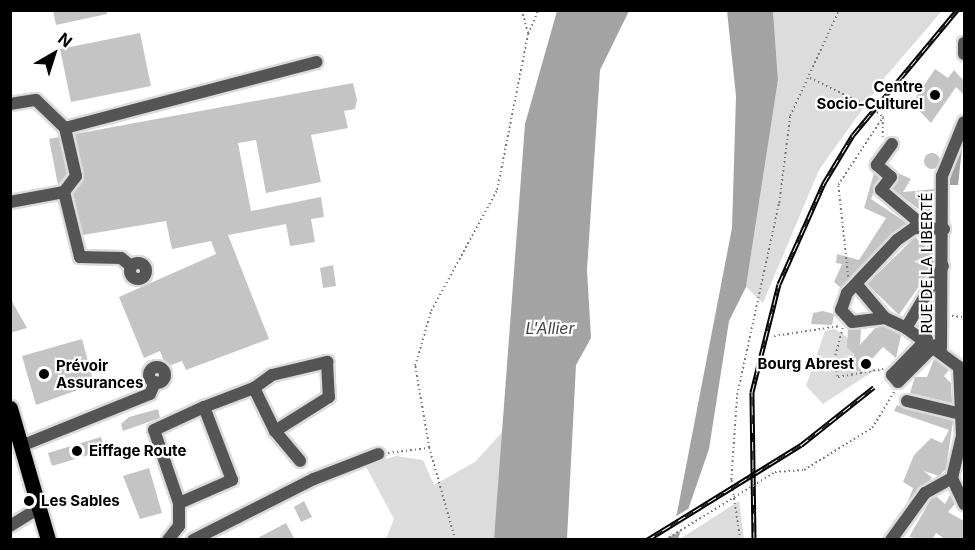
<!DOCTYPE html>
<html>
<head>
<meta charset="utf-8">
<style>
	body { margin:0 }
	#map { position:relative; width:975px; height:550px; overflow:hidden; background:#fff; font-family:Inter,sans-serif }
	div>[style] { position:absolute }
	.green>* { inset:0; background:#dcdcdc }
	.water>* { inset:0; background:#a3a3a3 }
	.pier>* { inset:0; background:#fff }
	.building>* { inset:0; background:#c4c4c4 }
	.round { border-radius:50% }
	.path>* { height:1.5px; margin-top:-0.75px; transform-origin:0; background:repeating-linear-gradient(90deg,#777 0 1.5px,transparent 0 4.5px) }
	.roads { filter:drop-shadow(2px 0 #dbdbdb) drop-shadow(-2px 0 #dbdbdb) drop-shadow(0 2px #dbdbdb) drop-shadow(0 -2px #dbdbdb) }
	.minor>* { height:12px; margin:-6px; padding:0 6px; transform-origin:6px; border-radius:6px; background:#555 }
	.minor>.ring { margin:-6px; padding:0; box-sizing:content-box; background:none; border:12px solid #555; border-radius:50% }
	.major>* { height:15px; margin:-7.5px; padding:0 7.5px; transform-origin:7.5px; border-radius:7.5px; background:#000 }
	.rail>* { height:5px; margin-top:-2.5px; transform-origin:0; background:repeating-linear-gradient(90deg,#fff 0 9px,#000 0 18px); box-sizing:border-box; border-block:2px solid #000 }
	.path-bridge>* { height:1.5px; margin-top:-0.75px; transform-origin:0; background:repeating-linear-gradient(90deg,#777 0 1.5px,transparent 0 4.5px) }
	.dots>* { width:16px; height:16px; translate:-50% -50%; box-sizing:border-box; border:3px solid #fff; border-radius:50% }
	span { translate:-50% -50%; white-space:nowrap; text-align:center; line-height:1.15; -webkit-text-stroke:4.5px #fff; paint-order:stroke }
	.poi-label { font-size:15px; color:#000; font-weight:700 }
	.right { translate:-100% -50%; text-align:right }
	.left { translate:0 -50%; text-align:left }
	.street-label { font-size:15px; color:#000 }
	.water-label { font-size:16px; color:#444; font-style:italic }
	.frame { position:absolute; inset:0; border:12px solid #000; pointer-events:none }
	.north { position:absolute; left:24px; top:24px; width:60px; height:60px; -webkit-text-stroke:4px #fff; paint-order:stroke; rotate:39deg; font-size:16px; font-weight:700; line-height:24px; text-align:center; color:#000 }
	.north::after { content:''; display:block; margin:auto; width:21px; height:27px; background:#000; clip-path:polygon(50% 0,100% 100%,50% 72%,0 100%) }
</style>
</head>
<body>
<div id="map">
	<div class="green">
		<i style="clip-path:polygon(773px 11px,942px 11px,886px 76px,819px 170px,763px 303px,746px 287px,778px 80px)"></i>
		<i style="clip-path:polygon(934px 292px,940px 297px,935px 335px,929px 337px,913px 326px)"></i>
		<i style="clip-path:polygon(835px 329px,851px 340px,847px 348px,854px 354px,849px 366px,859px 372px,868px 365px,875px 370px,823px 404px,806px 386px,825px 331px)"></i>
		<i style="clip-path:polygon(505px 429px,494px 539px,386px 539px,394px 519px,365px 465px,396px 456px,423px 460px,434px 485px,475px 462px)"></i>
		<i style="clip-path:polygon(739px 501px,744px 539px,680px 539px)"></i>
	</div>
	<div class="water">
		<i style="clip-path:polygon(557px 11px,629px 11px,600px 70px,587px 270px,591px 338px,576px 365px,567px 539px,494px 539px,525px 124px)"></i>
		<i style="clip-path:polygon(727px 11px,773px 11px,778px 80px,746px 287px,729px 321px,709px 449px,678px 539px,666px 540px,677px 513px,732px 228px,736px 96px)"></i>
		<i style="clip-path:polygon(964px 130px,958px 185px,948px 185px,947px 174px)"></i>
	</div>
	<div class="pier">
		<i style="clip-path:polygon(693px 506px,685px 529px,663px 540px,671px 519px)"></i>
	</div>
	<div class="building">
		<i style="clip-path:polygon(53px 10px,107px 10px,107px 14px,56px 25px)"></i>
		<i style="clip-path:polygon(140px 33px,151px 86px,71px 102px,60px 49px)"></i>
		<i style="clip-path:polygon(935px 69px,948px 78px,954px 70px,964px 81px,964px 95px,956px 87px,931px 123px,912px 103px)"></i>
		<i style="clip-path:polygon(353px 83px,357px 100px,355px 109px,344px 111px,348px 128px,311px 135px,321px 182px,266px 193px,256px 140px,238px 143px,251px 211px,321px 197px,324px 217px,311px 219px,315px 242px,290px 246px,286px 224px,228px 235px,269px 339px,186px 370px,182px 361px,166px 367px,160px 351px,144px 358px,119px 297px,216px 254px,211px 241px,172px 249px,166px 221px,83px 235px,73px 194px,84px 177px,75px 134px)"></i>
		<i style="clip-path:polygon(59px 137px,67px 174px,58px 185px,49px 139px)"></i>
		<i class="round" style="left:924px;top:153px;width:16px;height:16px"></i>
		<i style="clip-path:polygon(874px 173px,880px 178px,871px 199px,907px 223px,841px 288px,834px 282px,842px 264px,836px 263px,837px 254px,859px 260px,886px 218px,864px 208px)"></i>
		<i style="clip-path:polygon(898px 173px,911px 179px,903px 192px,934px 189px,934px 197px,915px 195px,934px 209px,933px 220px,892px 189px)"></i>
		<i style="clip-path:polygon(915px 237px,926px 247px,933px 241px,933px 266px,899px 315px,867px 284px)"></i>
		<i style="clip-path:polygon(333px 265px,336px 286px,323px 288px,320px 268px)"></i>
		<i style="clip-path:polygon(10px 298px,27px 328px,10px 333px)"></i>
		<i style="clip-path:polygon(823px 311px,834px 314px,832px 325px,811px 324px,813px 313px)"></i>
		<i style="clip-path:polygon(884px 326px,901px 335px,896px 358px,883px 347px,860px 372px,849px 366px,854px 354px,847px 348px,848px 329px,861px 329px,860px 345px,875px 328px)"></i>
		<i style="clip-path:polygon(82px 339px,94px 384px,36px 405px,22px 356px)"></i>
		<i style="clip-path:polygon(934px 359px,949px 370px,944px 376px,951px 383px,952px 403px,910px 393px,915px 377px,927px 377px)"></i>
		<i style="clip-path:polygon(897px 405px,953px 421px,946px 469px,939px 476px,924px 471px,932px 478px,907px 504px,913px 488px,903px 482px,914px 455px,931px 438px,942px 443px,949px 430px,894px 411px)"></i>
		<i style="clip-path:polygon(158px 409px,160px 418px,123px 431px,121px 424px,129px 417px)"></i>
		<i style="clip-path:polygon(101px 437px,105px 450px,52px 466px,48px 453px)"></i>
		<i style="clip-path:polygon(149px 468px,162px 513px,140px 519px,123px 476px)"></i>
		<i style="clip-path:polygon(950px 495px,955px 504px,948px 512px,964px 521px,964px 540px,946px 540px,936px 533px,932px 540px,909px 537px,931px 499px,936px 496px,945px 504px)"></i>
		<i style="clip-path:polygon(304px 501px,312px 517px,301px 522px,294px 507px)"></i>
		<i style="clip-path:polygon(286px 523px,295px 540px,254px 540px)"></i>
	</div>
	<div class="path">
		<i style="left:522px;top:10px;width:24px;rotate:75deg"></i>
		<i style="left:810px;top:78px;width:62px;rotate:25.7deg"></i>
		<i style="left:877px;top:112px;width:6px;rotate:39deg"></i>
		<i style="left:883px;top:118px;width:19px;rotate:90deg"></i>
		<i style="left:848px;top:277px;width:93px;rotate:-96.2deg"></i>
		<i style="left:838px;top:185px;width:82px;rotate:-56.5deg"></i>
		<i style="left:952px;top:316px;width:12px;rotate:5deg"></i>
		<i style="left:843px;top:328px;width:35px;rotate:105deg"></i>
		<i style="left:834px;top:362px;width:16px;rotate:75deg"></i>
		<i style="left:838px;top:377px;width:46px;rotate:-10.1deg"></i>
		<i style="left:774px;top:336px;width:67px;rotate:-8.6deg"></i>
		<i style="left:388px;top:453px;width:40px;rotate:-7.1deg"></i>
		<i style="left:775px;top:472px;width:29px;rotate:-4deg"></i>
		<i style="left:804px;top:470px;width:80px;rotate:-31.7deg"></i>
		<i style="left:872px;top:428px;width:42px;rotate:-58.6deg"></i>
		<i style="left:455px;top:540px;width:96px;rotate:-105.8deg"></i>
		<i style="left:429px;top:448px;width:83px;rotate:-99.7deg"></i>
		<i style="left:415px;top:366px;width:57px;rotate:-73.8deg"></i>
		<i style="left:431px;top:311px;width:138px;rotate:-61.4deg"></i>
		<i style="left:497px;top:190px;width:159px;rotate:-78.8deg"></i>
		<i style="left:528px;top:34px;width:26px;rotate:-67deg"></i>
		<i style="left:740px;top:540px;width:61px;rotate:-98.5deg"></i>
		<i style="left:731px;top:480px;width:85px;rotate:-86deg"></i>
		<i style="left:737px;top:395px;width:197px;rotate:-77.7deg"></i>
		<i style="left:779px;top:203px;width:88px;rotate:-82.8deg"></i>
		<i style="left:790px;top:116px;width:117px;rotate:-65.2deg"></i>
	</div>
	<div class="roads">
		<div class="minor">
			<i style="left:964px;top:43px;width:11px;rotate:90deg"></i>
			<i style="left:10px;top:104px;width:26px;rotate:-9deg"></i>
			<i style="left:36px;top:100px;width:40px;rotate:44deg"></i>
			<i style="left:65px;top:128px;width:260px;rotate:-14.7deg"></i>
			<i style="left:892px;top:144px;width:26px;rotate:126deg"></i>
			<i style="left:877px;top:165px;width:18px;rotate:41deg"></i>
			<i style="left:891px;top:177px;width:16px;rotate:128deg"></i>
			<i style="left:881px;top:190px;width:62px;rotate:40.4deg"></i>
			<i style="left:64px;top:192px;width:67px;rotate:76.2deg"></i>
			<i style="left:80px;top:257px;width:41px;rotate:1.4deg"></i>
			<i style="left:121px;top:258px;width:13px;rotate:39deg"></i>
			<i style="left:10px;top:202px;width:55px;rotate:-10.5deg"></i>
			<i style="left:64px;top:192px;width:20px;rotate:-53deg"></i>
			<i style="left:76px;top:176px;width:49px;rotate:-102.9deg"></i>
			<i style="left:944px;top:229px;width:30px;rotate:-178deg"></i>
			<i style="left:914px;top:228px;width:21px;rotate:145deg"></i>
			<i style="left:897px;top:240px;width:73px;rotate:133.3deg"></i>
			<i style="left:847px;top:293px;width:18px;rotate:109deg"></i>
			<i style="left:841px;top:310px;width:16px;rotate:47deg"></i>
			<i style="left:852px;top:322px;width:33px;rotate:-7deg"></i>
			<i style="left:885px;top:318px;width:23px;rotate:25deg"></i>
			<i style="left:906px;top:328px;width:66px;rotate:36.3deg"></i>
			<i style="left:959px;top:367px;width:69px;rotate:87.5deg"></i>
			<i style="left:962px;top:436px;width:43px;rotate:103.4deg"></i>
			<i style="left:952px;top:478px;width:29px;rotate:65deg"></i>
			<i class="ring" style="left:130px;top:263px;width:4px;height:4px"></i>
			<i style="left:858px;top:286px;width:42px;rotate:49.8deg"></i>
			<i style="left:906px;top:328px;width:72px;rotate:-59.2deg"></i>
			<i style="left:927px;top:339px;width:50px;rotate:134.2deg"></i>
			<i style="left:892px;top:375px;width:9px;rotate:49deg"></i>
			<i style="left:898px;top:382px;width:52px;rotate:-45deg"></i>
			<i style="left:941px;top:349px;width:173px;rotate:-89.7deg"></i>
			<i style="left:942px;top:176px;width:58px;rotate:-67.8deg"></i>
			<i class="ring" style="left:149px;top:367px;width:4px;height:4px"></i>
			<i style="left:254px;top:388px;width:22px;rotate:-36deg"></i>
			<i style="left:272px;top:375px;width:57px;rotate:-13.3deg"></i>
			<i style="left:327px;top:362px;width:35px;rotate:87deg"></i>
			<i style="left:329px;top:397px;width:64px;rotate:147.8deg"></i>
			<i style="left:907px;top:401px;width:56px;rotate:13.5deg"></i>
			<i style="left:204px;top:407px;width:78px;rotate:69deg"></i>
			<i style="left:232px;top:480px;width:58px;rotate:156.5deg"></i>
			<i style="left:179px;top:503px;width:77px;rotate:-108.9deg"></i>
			<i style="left:154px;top:430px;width:55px;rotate:-24.7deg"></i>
			<i style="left:204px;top:407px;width:53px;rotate:-20.8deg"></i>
			<i style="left:254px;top:388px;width:48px;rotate:64deg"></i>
			<i style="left:275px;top:431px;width:39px;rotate:50deg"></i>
			<i style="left:21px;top:446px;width:139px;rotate:-22deg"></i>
			<i style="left:150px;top:394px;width:13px;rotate:-67deg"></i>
			<i style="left:10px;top:526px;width:34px;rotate:-32deg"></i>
			<i style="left:168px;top:540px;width:18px;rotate:-52deg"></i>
			<i style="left:179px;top:526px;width:23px;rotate:-90deg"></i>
			<i style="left:193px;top:540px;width:136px;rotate:-26.8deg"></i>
			<i style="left:314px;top:479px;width:69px;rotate:-21.3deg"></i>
			<i style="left:891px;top:540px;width:58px;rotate:-54.1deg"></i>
			<i style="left:925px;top:493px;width:31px;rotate:-29deg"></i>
		</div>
		<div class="major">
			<i style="left:10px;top:408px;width:137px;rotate:73.9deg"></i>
		</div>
	</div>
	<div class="rail">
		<i style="left:647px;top:540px;width:181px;rotate:-31.7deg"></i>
		<i style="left:801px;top:445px;width:93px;rotate:-38.5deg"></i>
		<i style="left:754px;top:540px;width:148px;rotate:-90.8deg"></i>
		<i style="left:752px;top:392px;width:111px;rotate:-76deg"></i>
		<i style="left:779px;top:284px;width:111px;rotate:-66deg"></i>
		<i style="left:824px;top:183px;width:56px;rotate:-58.9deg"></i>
		<i style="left:853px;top:135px;width:163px;rotate:-50.2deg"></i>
	</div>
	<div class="path-bridge">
		<i style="left:665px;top:540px;width:129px;rotate:-31.7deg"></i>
	</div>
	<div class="dots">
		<i style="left:935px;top:95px;background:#000"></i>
		<i style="left:866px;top:364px;background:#000"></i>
		<i style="left:44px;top:374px;background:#000"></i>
		<i style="left:77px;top:451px;background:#000"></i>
		<i style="left:29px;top:501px;background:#000"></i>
	</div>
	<div class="poi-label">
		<span class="right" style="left:923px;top:95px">Centre<br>Socio-Culturel</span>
		<span class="right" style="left:854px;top:364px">Bourg Abrest</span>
		<span class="left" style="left:56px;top:374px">Prévoir<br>Assurances</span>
		<span class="left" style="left:89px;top:451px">Eiffage Route</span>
		<span class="left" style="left:41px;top:501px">Les Sables</span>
	</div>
	<div class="street-label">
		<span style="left:927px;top:263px;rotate:-90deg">RUE DE LA LIBERTÉ</span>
	</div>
	<div class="water-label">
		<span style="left:550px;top:328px">L'Allier</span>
	</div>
	<div class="frame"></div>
	<div class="north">N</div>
</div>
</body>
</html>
